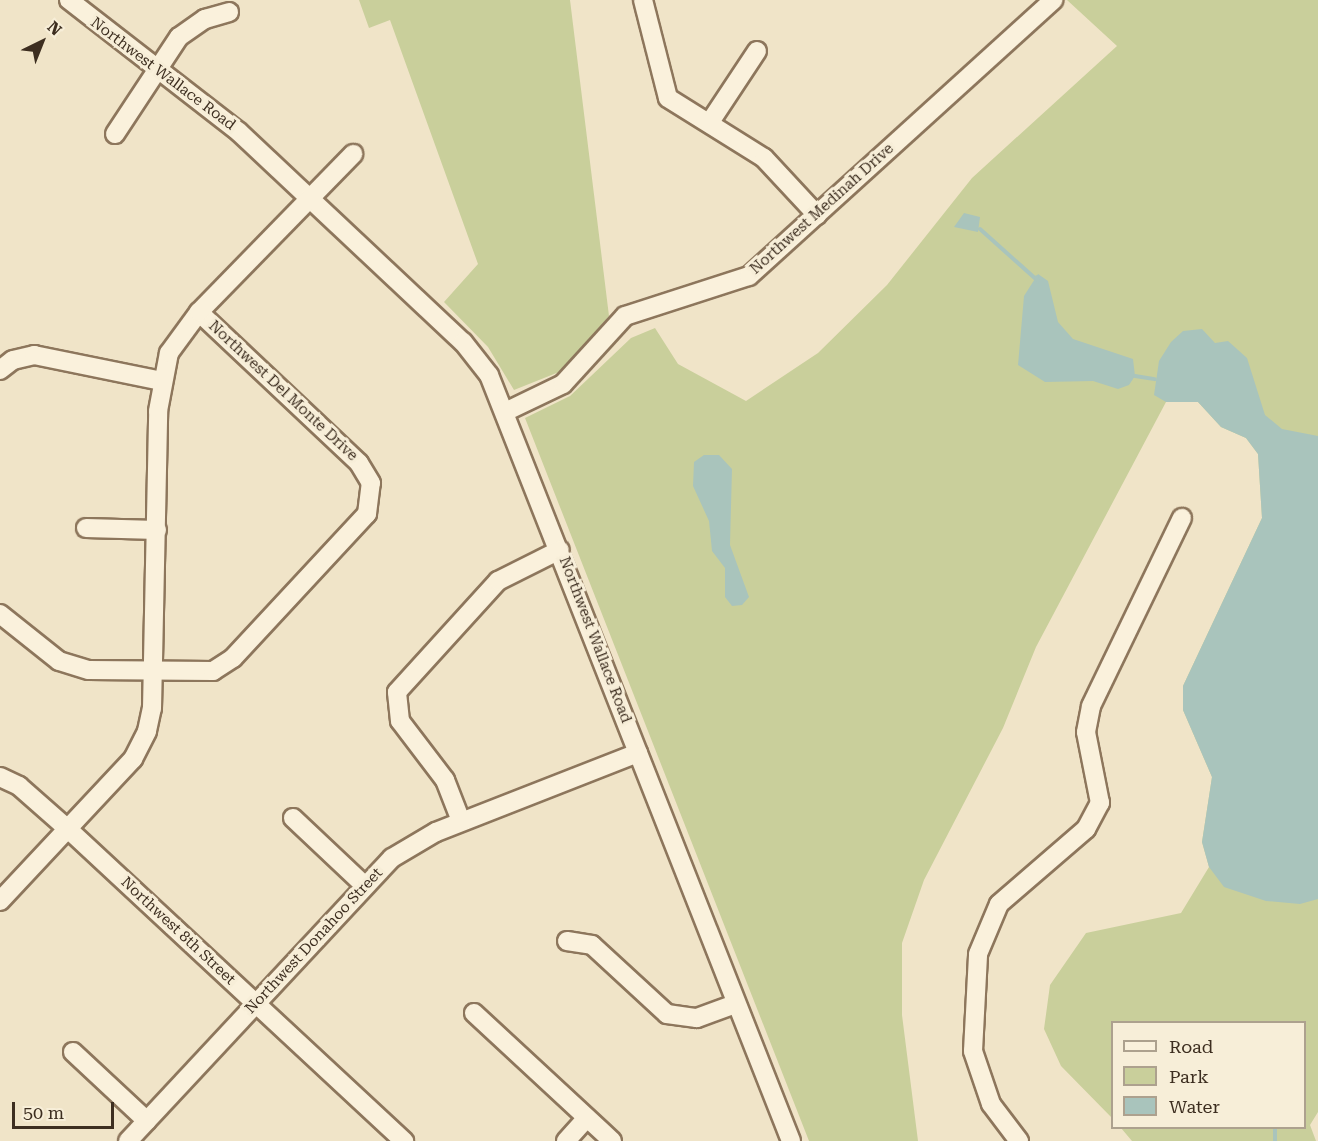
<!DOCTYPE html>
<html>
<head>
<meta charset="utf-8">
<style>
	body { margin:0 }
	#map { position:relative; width:1318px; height:1141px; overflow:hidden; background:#f0e4c8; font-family:"Roboto Serif",serif }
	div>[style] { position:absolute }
	.green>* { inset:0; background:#c9cf9b }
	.water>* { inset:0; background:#a9c4bc }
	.stream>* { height:4px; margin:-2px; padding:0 2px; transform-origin:2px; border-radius:2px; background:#a9c4bc }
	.roads { filter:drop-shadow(2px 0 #8d765c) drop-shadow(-2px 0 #8d765c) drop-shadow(0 2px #8d765c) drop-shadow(0 -2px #8d765c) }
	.minor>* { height:18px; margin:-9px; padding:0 9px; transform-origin:9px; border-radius:9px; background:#faf1dc }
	span { translate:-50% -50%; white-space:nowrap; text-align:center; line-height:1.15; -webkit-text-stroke:6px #f7eed8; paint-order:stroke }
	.street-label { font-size:15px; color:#3d2e20 }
	.legend { position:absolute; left:1111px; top:1021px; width:195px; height:108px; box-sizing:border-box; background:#f7eed8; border:2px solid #ada18e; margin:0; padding:8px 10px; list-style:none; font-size:18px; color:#3d2e20 }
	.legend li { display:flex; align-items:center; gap:12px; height:30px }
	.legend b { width:30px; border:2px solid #ada18e }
	.north { position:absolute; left:12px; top:12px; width:60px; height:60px; -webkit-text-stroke:4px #f7eed8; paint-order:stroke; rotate:43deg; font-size:16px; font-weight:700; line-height:24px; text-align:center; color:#3d2e20 }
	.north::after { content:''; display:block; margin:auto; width:21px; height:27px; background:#3d2e20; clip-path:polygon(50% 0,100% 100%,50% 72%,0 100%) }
	.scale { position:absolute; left:12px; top:1102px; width:102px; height:27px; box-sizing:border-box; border:3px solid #3d2e20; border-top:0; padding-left:8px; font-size:18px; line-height:21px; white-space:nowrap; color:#3d2e20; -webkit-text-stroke:4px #f7eed8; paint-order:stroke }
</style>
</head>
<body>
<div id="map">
	<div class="green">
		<i style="clip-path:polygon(359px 0,570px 0,609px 316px,564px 370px,514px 390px,488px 347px,444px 302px,478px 264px,390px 20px,369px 28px)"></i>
		<i style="clip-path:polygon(1067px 0,1318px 0,1318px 1112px,1310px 1125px,1316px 1141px,1132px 1141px,1121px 1128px,1304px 1128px,1304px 1022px,1112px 1022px,1112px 1118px,1061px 1066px,1044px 1029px,1050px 985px,1086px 933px,1181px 913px,1209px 867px,1202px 842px,1212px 777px,1183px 710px,1183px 686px,1262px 518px,1258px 454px,1246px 438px,1221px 427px,1198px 402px,1182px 401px,1166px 402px,1036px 647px,1003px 728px,924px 880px,902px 943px,902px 1015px,918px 1141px,809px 1141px,525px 418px,570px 396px,631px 338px,655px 328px,678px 364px,746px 401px,818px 353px,887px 285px,972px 178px,1117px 46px)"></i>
	</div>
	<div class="water">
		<i style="clip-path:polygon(964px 213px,980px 217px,978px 232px,954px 227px)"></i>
		<i style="clip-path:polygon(1038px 274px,1048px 281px,1058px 322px,1073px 339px,1133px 359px,1135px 376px,1129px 385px,1118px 389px,1093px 381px,1045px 382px,1018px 365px,1024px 296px)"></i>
		<i style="clip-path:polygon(1202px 329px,1215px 343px,1228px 341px,1247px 358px,1265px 415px,1282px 429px,1318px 436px,1318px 899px,1300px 904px,1266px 901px,1224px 887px,1209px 867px,1202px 842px,1212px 777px,1183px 710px,1183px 686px,1262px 518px,1258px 454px,1246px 438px,1221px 427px,1198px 402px,1166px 402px,1154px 395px,1159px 361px,1171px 342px,1183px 331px)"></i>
		<i style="clip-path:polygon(704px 455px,719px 455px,732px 469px,730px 545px,749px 597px,742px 605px,732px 606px,725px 597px,725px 568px,712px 551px,709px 521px,693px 486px,694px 462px)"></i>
	</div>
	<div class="stream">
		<i style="left:980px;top:229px;width:78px;rotate:41.9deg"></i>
		<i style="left:1038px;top:281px;width:4px;rotate:-117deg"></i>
		<i style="left:1135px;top:376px;width:20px;rotate:9deg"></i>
		<i style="left:1275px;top:1128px;width:13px;rotate:90deg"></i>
	</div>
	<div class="roads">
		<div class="minor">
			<i style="left:69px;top:0;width:215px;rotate:37.8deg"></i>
			<i style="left:239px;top:132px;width:307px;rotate:43.2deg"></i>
			<i style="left:463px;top:342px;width:42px;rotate:51.8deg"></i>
			<i style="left:489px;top:375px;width:823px;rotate:68.48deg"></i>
			<i style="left:643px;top:0;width:101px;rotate:75.7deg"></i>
			<i style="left:668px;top:98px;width:113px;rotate:32deg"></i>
			<i style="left:764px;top:158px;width:78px;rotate:47.1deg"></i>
			<i style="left:710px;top:122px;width:85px;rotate:-56.5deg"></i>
			<i style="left:115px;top:134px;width:116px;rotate:-56.6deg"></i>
			<i style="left:179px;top:37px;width:32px;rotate:-35deg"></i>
			<i style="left:205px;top:19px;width:25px;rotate:-16deg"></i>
			<i style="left:0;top:370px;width:16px;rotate:-38deg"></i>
			<i style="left:13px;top:360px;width:22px;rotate:-13deg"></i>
			<i style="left:34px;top:355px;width:131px;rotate:11.5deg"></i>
			<i style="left:507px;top:411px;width:62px;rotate:-25.7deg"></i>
			<i style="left:563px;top:384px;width:92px;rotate:-47.6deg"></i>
			<i style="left:625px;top:316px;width:130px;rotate:-17.9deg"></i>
			<i style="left:749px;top:276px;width:411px;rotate:-42.2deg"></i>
			<i style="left:86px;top:528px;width:71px;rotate:1.6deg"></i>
			<i style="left:0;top:614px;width:75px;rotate:38.5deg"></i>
			<i style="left:59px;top:661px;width:31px;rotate:17deg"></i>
			<i style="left:89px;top:670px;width:124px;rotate:0.5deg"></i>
			<i style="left:213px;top:671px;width:24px;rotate:-33deg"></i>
			<i style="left:233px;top:658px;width:197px;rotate:-47.1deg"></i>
			<i style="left:367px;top:514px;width:31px;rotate:-83deg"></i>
			<i style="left:371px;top:483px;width:23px;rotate:-121deg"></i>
			<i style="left:359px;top:463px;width:220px;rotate:-136.7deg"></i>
			<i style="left:0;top:777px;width:21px;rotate:25deg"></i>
			<i style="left:19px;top:786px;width:65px;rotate:41.3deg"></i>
			<i style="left:68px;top:829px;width:459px;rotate:42.9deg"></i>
			<i style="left:293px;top:818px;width:98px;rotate:43.3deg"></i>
			<i style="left:461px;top:821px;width:44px;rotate:-111.3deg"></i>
			<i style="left:445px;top:780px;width:74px;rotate:-127.3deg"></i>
			<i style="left:400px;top:721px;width:29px;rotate:-96deg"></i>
			<i style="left:397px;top:692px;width:150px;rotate:-47.7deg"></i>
			<i style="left:498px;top:581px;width:69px;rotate:-26.6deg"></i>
			<i style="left:0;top:901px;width:195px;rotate:-46.9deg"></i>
			<i style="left:133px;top:759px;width:31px;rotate:-63deg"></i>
			<i style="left:147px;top:731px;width:24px;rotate:-78deg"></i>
			<i style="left:152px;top:708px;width:297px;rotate:-88.8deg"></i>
			<i style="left:158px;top:411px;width:59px;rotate:-79.3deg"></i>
			<i style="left:169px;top:353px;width:51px;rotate:-53.8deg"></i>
			<i style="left:199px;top:312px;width:221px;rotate:-45.7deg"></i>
			<i style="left:567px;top:941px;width:25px;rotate:9deg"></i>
			<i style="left:592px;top:945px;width:102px;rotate:42.6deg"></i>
			<i style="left:667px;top:1014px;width:30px;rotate:8deg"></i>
			<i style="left:697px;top:1018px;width:40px;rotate:-20.2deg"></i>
			<i style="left:474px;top:1013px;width:188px;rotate:42.8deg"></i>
			<i style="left:73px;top:1052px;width:101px;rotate:43deg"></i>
			<i style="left:128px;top:1141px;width:387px;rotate:-47deg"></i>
			<i style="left:392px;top:858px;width:51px;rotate:-30.6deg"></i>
			<i style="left:436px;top:832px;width:217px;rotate:-21.4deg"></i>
			<i style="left:566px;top:1141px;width:31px;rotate:-48deg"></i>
			<i style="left:1019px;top:1141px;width:46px;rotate:-127.1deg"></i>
			<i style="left:991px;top:1104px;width:56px;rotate:-108.8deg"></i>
			<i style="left:973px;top:1051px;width:97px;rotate:-87deg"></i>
			<i style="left:978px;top:954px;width:54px;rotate:-67.2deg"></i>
			<i style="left:999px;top:904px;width:115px;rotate:-40.8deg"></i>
			<i style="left:1086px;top:829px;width:30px;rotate:-62deg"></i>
			<i style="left:1100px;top:803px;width:72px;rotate:-101.2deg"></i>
			<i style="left:1086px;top:732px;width:26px;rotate:-79deg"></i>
			<i style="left:1091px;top:706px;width:209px;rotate:-64.2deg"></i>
		</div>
	</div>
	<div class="street-label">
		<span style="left:163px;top:74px;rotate:37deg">Northwest Wallace Road</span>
		<span style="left:822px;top:209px;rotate:-42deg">Northwest Medinah Drive</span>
		<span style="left:283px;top:391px;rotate:43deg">Northwest Del Monte Drive</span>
		<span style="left:595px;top:640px;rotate:69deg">Northwest Wallace Road</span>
		<span style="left:178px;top:931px;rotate:43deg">Northwest 8th Street</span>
		<span style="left:314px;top:941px;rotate:-47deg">Northwest Donahoo Street</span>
	</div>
	<ul class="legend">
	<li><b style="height:8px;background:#faf1dc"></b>Road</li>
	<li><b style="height:16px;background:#c9cf9b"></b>Park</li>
	<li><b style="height:16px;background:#a9c4bc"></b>Water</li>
	</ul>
	<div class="north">N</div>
	<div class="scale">50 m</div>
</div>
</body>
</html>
